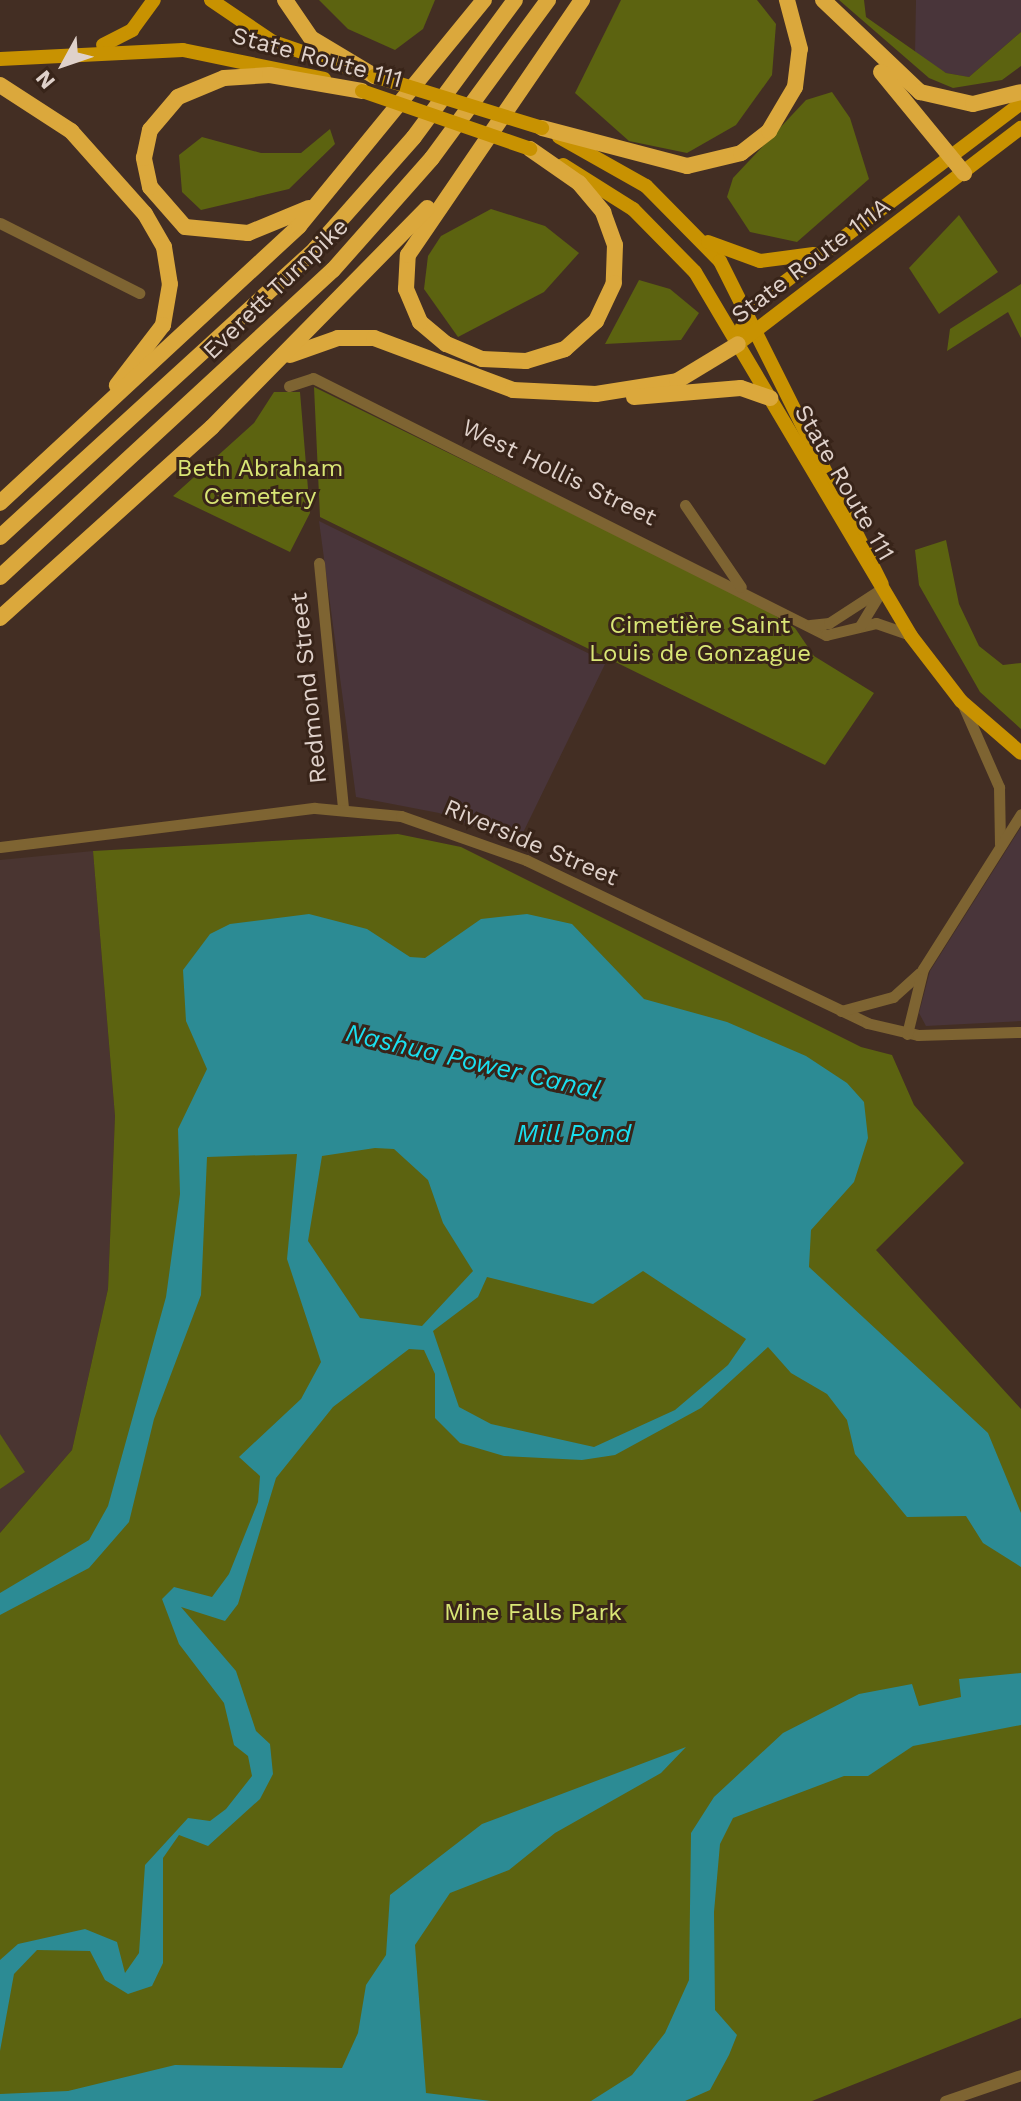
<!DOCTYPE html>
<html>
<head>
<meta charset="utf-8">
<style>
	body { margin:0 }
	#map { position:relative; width:1021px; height:2101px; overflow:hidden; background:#432e23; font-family:"Work Sans",sans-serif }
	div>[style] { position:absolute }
	.commercial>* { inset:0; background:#49353a }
	.education>* { inset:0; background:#4a3531 }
	.green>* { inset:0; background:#5c6310 }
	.water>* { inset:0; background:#2c8b94 }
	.minor>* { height:11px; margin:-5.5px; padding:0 5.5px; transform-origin:5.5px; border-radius:5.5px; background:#7e6432 }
	.major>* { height:14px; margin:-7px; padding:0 7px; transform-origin:7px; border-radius:7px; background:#c89201 }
	.highway>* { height:16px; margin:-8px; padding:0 8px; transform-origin:8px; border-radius:8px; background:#dba83c }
	.major-bridge>* { height:14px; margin:-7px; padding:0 7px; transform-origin:7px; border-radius:7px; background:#c89201 }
	span { translate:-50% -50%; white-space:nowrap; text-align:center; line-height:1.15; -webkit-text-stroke:6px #382419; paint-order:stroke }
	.street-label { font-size:24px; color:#dfd1ca }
	.park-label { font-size:24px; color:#d9e675 }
	.water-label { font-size:26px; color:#1adfef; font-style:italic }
	.north { position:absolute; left:24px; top:24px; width:80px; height:80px; -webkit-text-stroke:6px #382419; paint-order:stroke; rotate:230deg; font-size:22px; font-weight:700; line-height:32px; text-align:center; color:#dfd1ca }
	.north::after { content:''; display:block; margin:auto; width:28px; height:36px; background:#dfd1ca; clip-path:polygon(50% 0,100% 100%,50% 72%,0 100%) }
</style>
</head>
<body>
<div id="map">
	<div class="commercial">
		<i style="clip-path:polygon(916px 0,1021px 0,1021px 32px,969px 77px,946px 73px,915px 55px)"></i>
		<i style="clip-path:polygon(319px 521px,606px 662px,518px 843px,439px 813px,356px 797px)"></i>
		<i style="clip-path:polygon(1021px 827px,1021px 1021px,926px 1026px,919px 1013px,930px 971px)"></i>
	</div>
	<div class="education">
		<i style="clip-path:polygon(93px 851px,115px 1116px,108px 1289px,72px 1450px,0 1533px,0 860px)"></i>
	</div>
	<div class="green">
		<i style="clip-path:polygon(319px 0,435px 0,423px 29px,395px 50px,348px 29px)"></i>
		<i style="clip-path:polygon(621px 0,757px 0,776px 24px,772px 75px,736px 125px,687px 153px,629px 141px,575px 93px)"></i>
		<i style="clip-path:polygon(839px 0,864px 0,866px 17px,946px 73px,969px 77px,1021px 32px,1021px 66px,1002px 80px,953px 88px,929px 78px)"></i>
		<i style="clip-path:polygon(832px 92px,850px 118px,869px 179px,797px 242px,750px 232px,727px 197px,733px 178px,806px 100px)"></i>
		<i style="clip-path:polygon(330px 129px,335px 144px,289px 189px,201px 210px,182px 192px,179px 155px,202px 137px,261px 153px,301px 153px)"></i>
		<i style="clip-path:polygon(491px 209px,545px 226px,579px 253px,544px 292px,458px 337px,424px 289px,428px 256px,441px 236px)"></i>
		<i style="clip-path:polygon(959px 215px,998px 272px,939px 314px,909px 268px)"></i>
		<i style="clip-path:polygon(639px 280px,670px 289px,699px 313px,681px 340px,605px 344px)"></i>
		<i style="clip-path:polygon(1021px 284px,1021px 338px,1008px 312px,947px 351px,950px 329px)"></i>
		<i style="clip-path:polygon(314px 387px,753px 602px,795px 628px,814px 656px,874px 693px,825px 765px,320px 517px)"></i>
		<i style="clip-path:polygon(274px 392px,300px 392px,310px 513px,290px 552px,173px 496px,254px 423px)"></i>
		<i style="clip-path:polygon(946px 540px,959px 604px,979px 646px,1003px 665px,1021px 663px,1021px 729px,980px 692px,919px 585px,915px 550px)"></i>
		<i style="clip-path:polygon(398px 834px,461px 847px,861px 1047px,892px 1055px,914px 1105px,964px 1163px,876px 1250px,1021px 1409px,1021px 2018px,812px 2101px,0 2101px,0 1533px,72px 1450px,108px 1289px,115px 1116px,93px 851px)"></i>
		<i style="clip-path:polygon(0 1434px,25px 1472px,0 1489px)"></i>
	</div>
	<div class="water">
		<i style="clip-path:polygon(evenodd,309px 914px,367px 929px,410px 957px,425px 958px,481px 919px,527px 914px,572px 924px,644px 999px,727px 1022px,806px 1056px,847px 1083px,864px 1102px,868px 1138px,854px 1182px,811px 1230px,809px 1267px,988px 1433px,1021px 1513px,1021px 1567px,983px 1543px,966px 1516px,907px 1517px,855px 1454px,847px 1420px,827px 1394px,791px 1373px,768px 1347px,701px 1408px,615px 1455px,582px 1460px,504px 1456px,460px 1443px,435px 1418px,435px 1374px,424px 1350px,409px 1349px,333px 1407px,276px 1478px,238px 1604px,225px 1621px,181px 1607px,236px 1671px,256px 1731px,270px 1744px,273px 1774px,260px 1799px,208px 1846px,179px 1835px,163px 1858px,163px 1963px,152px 1986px,128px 1994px,105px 1980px,90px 1951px,37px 1950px,14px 1974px,0 2051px,0 1960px,18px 1944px,85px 1929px,117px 1942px,125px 1973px,139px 1953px,145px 1865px,188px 1818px,210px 1821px,226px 1809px,252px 1776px,248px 1756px,234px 1745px,224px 1703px,179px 1644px,162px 1599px,174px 1587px,212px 1597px,229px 1574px,258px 1502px,260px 1476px,239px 1457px,301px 1399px,321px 1362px,287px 1259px,297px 1154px,207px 1157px,201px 1295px,154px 1419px,129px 1522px,89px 1568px,0 1615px,0 1593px,89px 1540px,108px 1506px,166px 1297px,180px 1194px,178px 1129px,207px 1069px,186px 1021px,183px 970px,210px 934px,230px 924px,309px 914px,375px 1148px,394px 1149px,428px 1180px,443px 1223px,473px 1271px,422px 1326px,360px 1318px,308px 1241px,322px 1156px,375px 1148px,309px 914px,643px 1271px,746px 1339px,728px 1365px,675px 1410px,594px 1447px,491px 1424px,459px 1407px,433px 1331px,478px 1297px,487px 1277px,593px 1304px,643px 1271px)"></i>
		<i style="clip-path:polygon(1021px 1673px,1021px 1725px,913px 1746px,868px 1776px,844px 1776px,733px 1818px,720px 1844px,714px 1912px,715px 2010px,737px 2035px,729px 2055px,710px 2090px,685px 2101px,591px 2101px,632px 2075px,665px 2033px,689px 1980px,691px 1833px,714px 1797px,783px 1733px,859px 1694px,912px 1684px,919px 1706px,961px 1697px,959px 1679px)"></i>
		<i style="clip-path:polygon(686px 1747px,661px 1773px,555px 1833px,509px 1870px,450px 1893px,415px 1945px,426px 2093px,491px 2101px,0 2101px,0 2094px,68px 2091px,175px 2065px,342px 2068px,358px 2033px,366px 1985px,386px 1955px,390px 1895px,482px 1824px)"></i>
	</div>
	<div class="minor">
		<i style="left:0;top:223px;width:156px;rotate:26.7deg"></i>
		<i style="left:289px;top:386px;width:25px;rotate:-18deg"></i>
		<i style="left:313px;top:378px;width:574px;rotate:26.61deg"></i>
		<i style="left:826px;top:635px;width:51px;rotate:-13.5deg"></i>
		<i style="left:876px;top:623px;width:36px;rotate:19deg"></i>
		<i style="left:685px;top:505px;width:99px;rotate:55.7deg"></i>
		<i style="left:319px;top:563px;width:247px;rotate:84.4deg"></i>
		<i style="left:810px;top:625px;width:19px;rotate:-6deg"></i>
		<i style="left:829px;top:623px;width:64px;rotate:-32.9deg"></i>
		<i style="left:860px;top:626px;width:44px;rotate:-58.8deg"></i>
		<i style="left:963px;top:705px;width:90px;rotate:66.3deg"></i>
		<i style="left:999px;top:787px;width:57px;rotate:89deg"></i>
		<i style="left:0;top:847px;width:317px;rotate:-7.1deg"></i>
		<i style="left:315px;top:808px;width:86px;rotate:5.3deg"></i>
		<i style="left:401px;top:816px;width:133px;rotate:19.4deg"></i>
		<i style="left:526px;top:860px;width:378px;rotate:25.5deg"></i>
		<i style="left:867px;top:1023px;width:52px;rotate:13.2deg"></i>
		<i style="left:918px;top:1035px;width:103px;rotate:-1.7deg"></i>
		<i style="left:841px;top:1011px;width:54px;rotate:-15.1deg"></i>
		<i style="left:893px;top:997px;width:36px;rotate:-42deg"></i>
		<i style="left:907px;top:1034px;width:67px;rotate:-76.2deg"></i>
		<i style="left:923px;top:969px;width:183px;rotate:-57.7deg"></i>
		<i style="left:945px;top:2101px;width:80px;rotate:-18.9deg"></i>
	</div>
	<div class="major">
		<i style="left:211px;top:0;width:75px;rotate:34.1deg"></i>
		<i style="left:273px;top:42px;width:90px;rotate:18.8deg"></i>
		<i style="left:103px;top:45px;width:33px;rotate:-27deg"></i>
		<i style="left:132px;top:30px;width:37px;rotate:-54deg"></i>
		<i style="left:0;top:59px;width:183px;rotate:-2.8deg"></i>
		<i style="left:183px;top:50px;width:144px;rotate:11.6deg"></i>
		<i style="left:559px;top:137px;width:100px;rotate:29.4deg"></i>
		<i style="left:646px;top:186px;width:105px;rotate:45.4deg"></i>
		<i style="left:720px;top:261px;width:361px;rotate:63.4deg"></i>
		<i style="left:563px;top:165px;width:83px;rotate:32.2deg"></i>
		<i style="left:633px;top:209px;width:88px;rotate:45.5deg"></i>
		<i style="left:695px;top:272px;width:423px;rotate:59.3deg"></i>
		<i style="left:911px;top:636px;width:82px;rotate:52.4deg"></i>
		<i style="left:961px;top:701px;width:79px;rotate:40.9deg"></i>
		<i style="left:708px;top:242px;width:55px;rotate:20.1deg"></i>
		<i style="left:760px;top:261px;width:54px;rotate:-7.4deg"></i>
		<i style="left:737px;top:340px;width:33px;rotate:-69deg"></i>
		<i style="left:749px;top:309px;width:341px;rotate:-37.1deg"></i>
		<i style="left:738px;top:344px;width:356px;rotate:-37.4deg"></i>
	</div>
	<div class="highway">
		<i style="left:285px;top:0;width:46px;rotate:55.6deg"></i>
		<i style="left:311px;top:38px;width:74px;rotate:31.1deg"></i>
		<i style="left:823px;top:0;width:134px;rotate:43.5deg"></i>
		<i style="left:920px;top:92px;width:54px;rotate:12.8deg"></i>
		<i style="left:973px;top:104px;width:49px;rotate:-14deg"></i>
		<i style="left:881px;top:72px;width:131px;rotate:50.6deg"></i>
		<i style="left:0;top:85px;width:85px;rotate:32.9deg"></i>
		<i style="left:71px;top:131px;width:111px;rotate:48.3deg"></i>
		<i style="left:145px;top:214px;width:38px;rotate:60deg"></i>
		<i style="left:164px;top:247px;width:37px;rotate:81deg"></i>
		<i style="left:170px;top:284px;width:42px;rotate:99.7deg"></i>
		<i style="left:163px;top:325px;width:76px;rotate:127.5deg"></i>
		<i style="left:542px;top:128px;width:150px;rotate:14.7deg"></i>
		<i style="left:687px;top:166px;width:56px;rotate:-13.5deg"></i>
		<i style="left:741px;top:153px;width:36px;rotate:-38deg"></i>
		<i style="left:769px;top:131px;width:51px;rotate:-59.4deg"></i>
		<i style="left:795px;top:87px;width:38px;rotate:-83deg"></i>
		<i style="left:800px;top:49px;width:51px;rotate:-104.9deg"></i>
		<i style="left:530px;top:149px;width:60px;rotate:34.8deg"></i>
		<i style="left:579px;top:183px;width:38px;rotate:50deg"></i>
		<i style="left:603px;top:212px;width:35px;rotate:70deg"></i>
		<i style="left:615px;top:245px;width:38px;rotate:92deg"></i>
		<i style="left:614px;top:283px;width:42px;rotate:115.3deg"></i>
		<i style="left:596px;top:321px;width:42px;rotate:137.9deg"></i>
		<i style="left:565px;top:349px;width:41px;rotate:162.9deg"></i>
		<i style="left:526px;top:361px;width:44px;rotate:-177.4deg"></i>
		<i style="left:482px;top:359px;width:39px;rotate:-157deg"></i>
		<i style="left:446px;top:344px;width:34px;rotate:-140deg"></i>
		<i style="left:420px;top:322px;width:36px;rotate:-113deg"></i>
		<i style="left:406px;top:289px;width:34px;rotate:-87deg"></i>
		<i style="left:408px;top:255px;width:309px;rotate:-55.7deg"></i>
		<i style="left:309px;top:208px;width:66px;rotate:157.7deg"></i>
		<i style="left:248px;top:233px;width:63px;rotate:-174.6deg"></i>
		<i style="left:185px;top:227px;width:53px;rotate:-131.2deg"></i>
		<i style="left:150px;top:187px;width:30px;rotate:-102deg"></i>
		<i style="left:144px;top:158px;width:29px;rotate:-78deg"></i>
		<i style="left:150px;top:130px;width:43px;rotate:-49.7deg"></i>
		<i style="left:178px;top:97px;width:50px;rotate:-22.4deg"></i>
		<i style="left:224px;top:78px;width:46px;rotate:-3.7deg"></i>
		<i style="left:270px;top:75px;width:93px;rotate:9.9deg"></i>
		<i style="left:290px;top:355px;width:51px;rotate:-19.5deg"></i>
		<i style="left:338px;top:338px;width:36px"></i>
		<i style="left:374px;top:338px;width:148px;rotate:20.5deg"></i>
		<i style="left:513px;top:390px;width:83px;rotate:2.8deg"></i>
		<i style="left:596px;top:394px;width:82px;rotate:-9.1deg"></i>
		<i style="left:677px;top:381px;width:71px;rotate:-31.2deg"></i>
		<i style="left:634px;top:397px;width:107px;rotate:-4.8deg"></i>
		<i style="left:741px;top:388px;width:31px;rotate:19deg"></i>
		<i style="left:0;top:503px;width:408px;rotate:-42.8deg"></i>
		<i style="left:299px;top:226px;width:292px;rotate:-50.7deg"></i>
		<i style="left:0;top:537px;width:427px;rotate:-42.4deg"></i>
		<i style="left:315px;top:249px;width:149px;rotate:-48.5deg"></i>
		<i style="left:414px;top:137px;width:170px;rotate:-53.6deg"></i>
		<i style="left:0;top:577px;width:453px;rotate:-42.7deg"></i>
		<i style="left:333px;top:270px;width:149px;rotate:-48.5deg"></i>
		<i style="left:432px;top:158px;width:196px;rotate:-53.7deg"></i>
		<i style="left:0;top:618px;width:285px;rotate:-42deg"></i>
		<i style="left:212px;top:427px;width:307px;rotate:-45.5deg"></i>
	</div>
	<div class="major-bridge">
		<i style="left:374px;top:76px;width:176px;rotate:17.2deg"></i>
		<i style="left:362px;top:91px;width:178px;rotate:19deg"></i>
	</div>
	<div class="street-label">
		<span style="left:317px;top:58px;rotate:15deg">State Route 111</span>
		<span style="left:811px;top:261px;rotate:-37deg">State Route 111A</span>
		<span style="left:276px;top:289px;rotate:-44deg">Everett Turnpike</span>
		<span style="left:559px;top:473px;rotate:26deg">West Hollis Street</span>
		<span style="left:844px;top:483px;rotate:60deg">State Route 111</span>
		<span style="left:309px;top:688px;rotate:-96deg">Redmond Street</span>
		<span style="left:531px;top:843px;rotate:23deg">Riverside Street</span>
	</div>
	<div class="park-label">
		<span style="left:260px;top:483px">Beth Abraham<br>Cemetery</span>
		<span style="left:700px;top:640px">Cimetière Saint<br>Louis de Gonzague</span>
		<span style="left:533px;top:1613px">Mine Falls Park</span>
	</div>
	<div class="water-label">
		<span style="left:473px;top:1062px;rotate:13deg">Nashua Power Canal</span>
		<span style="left:574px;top:1134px">Mill Pond</span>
	</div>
	<div class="north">N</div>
</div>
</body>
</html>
